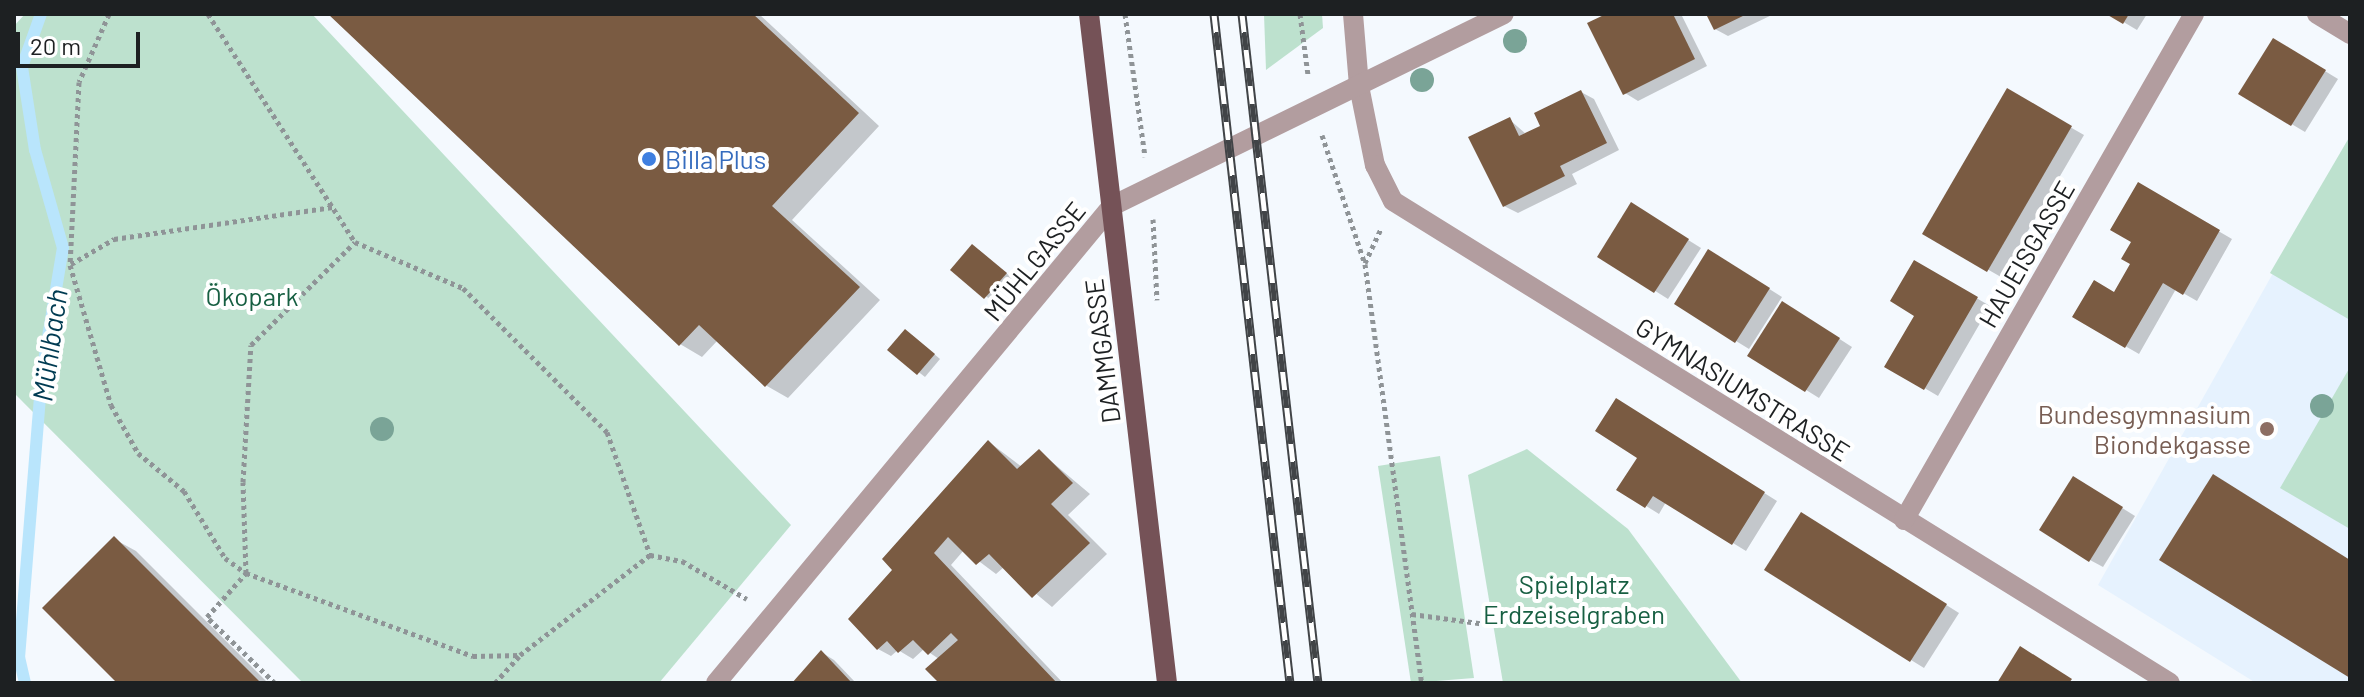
<!DOCTYPE html>
<html>
<head>
<meta charset="utf-8">
<style>
	body { margin:0 }
	#map { position:relative; width:2364px; height:697px; overflow:hidden; background:#f4f9fe; font-family:Barlow,sans-serif }
	div>[style] { position:absolute }
	.built>* { inset:0; background:#e6f2fe }
	.green>* { inset:0; background:#bde1ce }
	.shadow>* { inset:0; background:#0003 }
	.stream>* { height:12px; margin:-6px; padding:0 6px; transform-origin:6px; border-radius:6px; background:#b9e5fc }
	.building>* { inset:0; background:#7a5b42 }
	.path>* { height:5px; margin-top:-2.5px; transform-origin:0; background:repeating-linear-gradient(90deg,#8f9497 0 4px,transparent 0 8px) }
	.minor>* { height:20px; margin:-10px; padding:0 10px; transform-origin:10px; border-radius:10px; background:#b29d9f }
	.tertiary>* { height:20px; margin:-10px; padding:0 10px; transform-origin:10px; border-radius:10px; background:#b29d9f }
	.primary>* { height:20px; margin:-10px; padding:0 10px; transform-origin:10px; border-radius:10px; background:#755257 }
	.rail>* { height:9px; margin-top:-4.5px; transform-origin:0; background:repeating-linear-gradient(90deg,#fff 0 18px,#414447 0 36px); box-sizing:border-box; border-block:2px solid #414447 }
	.trees>* { width:24px; height:24px; margin:-12px; border-radius:50%; background:#7aa497 }
	.dots>* { width:22px; height:22px; translate:-50% -50%; box-sizing:border-box; border:4px solid #fff; border-radius:50% }
	span { translate:-50% -50%; white-space:nowrap; text-align:center; line-height:1.15; -webkit-text-stroke:8px #fff; paint-order:stroke }
	.shop-label { font-size:26px; color:#366cbe }
	.left { translate:0 -50%; text-align:left }
	.street-label { font-size:26px; color:#1d2022 }
	.park-label { font-size:26px; color:#175f42 }
	.education-label { font-size:26px; color:#785e54 }
	.right { translate:-100% -50%; text-align:right }
	.water-label { font-size:28px; color:#003b52; font-style:italic }
	.frame { position:absolute; inset:0; border:16px solid #1d2022; pointer-events:none }
	.scale { position:absolute; left:16px; top:32px; width:124px; height:36px; box-sizing:border-box; border:4px solid #1d2022; border-top:0; padding-left:10px; font-size:24px; line-height:28px; white-space:nowrap; color:#1d2022; -webkit-text-stroke:6px #fff; paint-order:stroke }
</style>
</head>
<body>
<div id="map">
	<div class="built">
		<i style="clip-path:polygon(2350px 136px,2350px 683px,2256px 683px,2098px 585px)"></i>
	</div>
	<div class="green">
		<i style="clip-path:polygon(25px 14px,312px 14px,791px 525px,659px 683px,303px 683px,14px 393px,14px 26px)"></i>
		<i style="clip-path:polygon(1264px 14px,1322px 14px,1323px 28px,1266px 70px)"></i>
		<i style="clip-path:polygon(2350px 136px,2350px 320px,2270px 273px)"></i>
		<i style="clip-path:polygon(2350px 367px,2350px 529px,2280px 488px)"></i>
		<i style="clip-path:polygon(1527px 449px,1628px 529px,1742px 683px,1503px 683px,1468px 475px)"></i>
		<i style="clip-path:polygon(1440px 456px,1474px 678px,1411px 683px,1378px 466px)"></i>
	</div>
	<div class="shadow">
		<i style="clip-path:polygon(331px 14px,759px 14px,879px 126px,792px 220px,880px 300px,788px 398px,767px 386px,718px 340px,702px 357px,680px 344px)"></i>
		<i style="clip-path:polygon(1611px 14px,1681px 14px,1707px 66px,1638px 101px,1625px 93px)"></i>
		<i style="clip-path:polygon(1708px 14px,1774px 14px,1728px 36px,1715px 29px)"></i>
		<i style="clip-path:polygon(2110px 14px,2147px 14px,2137px 30px)"></i>
		<i style="clip-path:polygon(2274px 40px,2338px 79px,2305px 132px,2241px 94px)"></i>
		<i style="clip-path:polygon(2007px 91px,2084px 135px,2001px 277px,1924px 233px)"></i>
		<i style="clip-path:polygon(1581px 92px,1594px 99px,1619px 150px,1572px 174px,1577px 184px,1518px 213px,1504px 206px,1510px 120px,1527px 135px,1543px 127px)"></i>
		<i style="clip-path:polygon(2139px 185px,2232px 239px,2197px 301px,2176px 289px,2139px 354px,2075px 317px,2115px 295px,2133px 263px)"></i>
		<i style="clip-path:polygon(1645px 213px,1701px 248px,1668px 299px,1600px 256px)"></i>
		<i style="clip-path:polygon(979px 250px,1012px 278px,992px 301px,953px 270px)"></i>
		<i style="clip-path:polygon(1722px 259px,1782px 297px,1749px 349px,1736px 341px)"></i>
		<i style="clip-path:polygon(1915px 262px,1990px 306px,1938px 396px,1887px 366px,1917px 315px)"></i>
		<i style="clip-path:polygon(1796px 311px,1852px 347px,1819px 398px,1750px 355px)"></i>
		<i style="clip-path:polygon(912px 335px,940px 359px,925px 377px,890px 350px)"></i>
		<i style="clip-path:polygon(1629px 408px,1777px 501px,1746px 551px,1666px 502px,1659px 514px,1619px 489px,1639px 457px)"></i>
		<i style="clip-path:polygon(989px 442px,1022px 467px,1039px 451px,1090px 494px,1068px 515px,1107px 554px,1052px 607px,1004px 567px,996px 574px,964px 550px,951px 565px,1063px 683px,942px 683px,939px 659px,924px 649px,913px 659px,898px 650px,891px 656px,878px 649px,895px 570px)"></i>
		<i style="clip-path:polygon(2087px 486px,2135px 516px,2103px 567px,2090px 560px)"></i>
		<i style="clip-path:polygon(1814px 522px,1959px 613px,1924px 668px,1911px 660px)"></i>
		<i style="clip-path:polygon(114px 539px,136px 551px,268px 683px,120px 683px)"></i>
		<i style="clip-path:polygon(821px 652px,834px 660px,856px 683px,794px 683px)"></i>
	</div>
	<div class="stream">
		<i style="left:25px;top:683px;width:26px;rotate:-103deg"></i>
		<i style="left:19px;top:658px;width:286px;rotate:-85.4deg"></i>
		<i style="left:42px;top:373px;width:127px;rotate:-80.5deg"></i>
		<i style="left:63px;top:248px;width:102px;rotate:-105.9deg"></i>
		<i style="left:35px;top:150px;width:84px;rotate:-98.9deg"></i>
		<i style="left:22px;top:67px;width:56px;rotate:-70.3deg"></i>
	</div>
	<div class="building">
		<i style="clip-path:polygon(328px 14px,753px 14px,859px 113px,772px 206px,860px 287px,765px 387px,699px 325px,679px 346px)"></i>
		<i style="clip-path:polygon(1606px 14px,1673px 14px,1695px 59px,1623px 95px,1587px 23px)"></i>
		<i style="clip-path:polygon(1706px 14px,1747px 14px,1714px 30px)"></i>
		<i style="clip-path:polygon(2106px 14px,2129px 14px,2123px 24px)"></i>
		<i style="clip-path:polygon(2273px 38px,2326px 70px,2291px 126px,2238px 94px)"></i>
		<i style="clip-path:polygon(2007px 88px,2072px 126px,1987px 272px,1922px 234px)"></i>
		<i style="clip-path:polygon(1581px 90px,1607px 143px,1560px 166px,1565px 176px,1503px 207px,1468px 137px,1510px 117px,1519px 136px,1540px 126px,1534px 113px)"></i>
		<i style="clip-path:polygon(2138px 182px,2220px 230px,2183px 295px,2163px 283px,2125px 348px,2072px 317px,2094px 280px,2114px 292px,2130px 264px,2121px 259px,2131px 242px,2110px 230px)"></i>
		<i style="clip-path:polygon(1631px 202px,1689px 239px,1654px 293px,1597px 257px)"></i>
		<i style="clip-path:polygon(972px 244px,1007px 273px,984px 299px,950px 270px)"></i>
		<i style="clip-path:polygon(1708px 249px,1770px 288px,1735px 343px,1674px 304px)"></i>
		<i style="clip-path:polygon(1914px 260px,1978px 297px,1924px 390px,1884px 367px,1914px 316px,1890px 301px)"></i>
		<i style="clip-path:polygon(1782px 301px,1840px 338px,1805px 392px,1747px 356px)"></i>
		<i style="clip-path:polygon(905px 329px,935px 354px,917px 375px,887px 350px)"></i>
		<i style="clip-path:polygon(1616px 398px,1765px 492px,1732px 545px,1653px 496px,1645px 508px,1616px 490px,1637px 458px,1595px 431px)"></i>
		<i style="clip-path:polygon(988px 440px,1017px 469px,1039px 449px,1073px 483px,1051px 504px,1090px 543px,1032px 598px,989px 554px,976px 565px,948px 537px,934px 553px,1057px 683px,939px 683px,925px 669px,958px 640px,951px 633px,928px 655px,913px 640px,898px 653px,887px 641px,877px 650px,848px 619px,892px 570px,882px 559px)"></i>
		<i style="clip-path:polygon(2213px 474px,2350px 560px,2350px 678px,2159px 560px)"></i>
		<i style="clip-path:polygon(2073px 476px,2123px 507px,2089px 562px,2039px 530px)"></i>
		<i style="clip-path:polygon(1801px 512px,1947px 604px,1910px 662px,1764px 570px)"></i>
		<i style="clip-path:polygon(114px 536px,261px 683px,117px 683px,42px 608px)"></i>
		<i style="clip-path:polygon(2020px 646px,2072px 679px,2069px 683px,1997px 683px)"></i>
		<i style="clip-path:polygon(821px 650px,852px 683px,792px 683px)"></i>
	</div>
	<div class="path">
		<i style="left:109px;top:14px;width:74px;rotate:113.8deg"></i>
		<i style="left:79px;top:82px;width:183px;rotate:92.8deg"></i>
		<i style="left:70px;top:265px;width:146px;rotate:73.7deg"></i>
		<i style="left:111px;top:405px;width:55px;rotate:60.6deg"></i>
		<i style="left:138px;top:453px;width:60px;rotate:39.6deg"></i>
		<i style="left:184px;top:491px;width:79px;rotate:58.5deg"></i>
		<i style="left:225px;top:558px;width:26px;rotate:36deg"></i>
		<i style="left:246px;top:573px;width:242px;rotate:20.1deg"></i>
		<i style="left:473px;top:656px;width:47px;rotate:-1.2deg"></i>
		<i style="left:520px;top:655px;width:164px;rotate:-37.6deg"></i>
		<i style="left:650px;top:555px;width:33px;rotate:11deg"></i>
		<i style="left:682px;top:561px;width:75px;rotate:30.3deg"></i>
		<i style="left:208px;top:14px;width:271px;rotate:57.2deg"></i>
		<i style="left:355px;top:242px;width:117px;rotate:23.1deg"></i>
		<i style="left:463px;top:288px;width:204px;rotate:45deg"></i>
		<i style="left:607px;top:432px;width:130px;rotate:70.7deg"></i>
		<i style="left:1125px;top:14px;width:144px;rotate:82deg"></i>
		<i style="left:1300px;top:14px;width:62px;rotate:82.5deg"></i>
		<i style="left:1322px;top:135px;width:136px;rotate:71.6deg"></i>
		<i style="left:1365px;top:264px;width:423px;rotate:82.3deg"></i>
		<i style="left:1153px;top:219px;width:81px;rotate:87.2deg"></i>
		<i style="left:1365px;top:263px;width:38px;rotate:-65deg"></i>
		<i style="left:71px;top:264px;width:50px;rotate:-30.2deg"></i>
		<i style="left:114px;top:239px;width:221px;rotate:-8.3deg"></i>
		<i style="left:1412px;top:614px;width:82px;rotate:7.7deg"></i>
		<i style="left:275px;top:683px;width:95px;rotate:-135.9deg"></i>
		<i style="left:207px;top:617px;width:59px;rotate:-48.4deg"></i>
		<i style="left:246px;top:573px;width:91px;rotate:-91.9deg"></i>
		<i style="left:243px;top:482px;width:137px;rotate:-86.7deg"></i>
		<i style="left:251px;top:345px;width:146px;rotate:-44.7deg"></i>
		<i style="left:495px;top:683px;width:36px;rotate:-48deg"></i>
	</div>
	<div class="minor">
		<i style="left:1353px;top:14px;width:72px;rotate:85.2deg"></i>
		<i style="left:1359px;top:86px;width:81px;rotate:78.6deg"></i>
		<i style="left:1375px;top:165px;width:40px;rotate:63.4deg"></i>
		<i style="left:1393px;top:201px;width:914px;rotate:31.81deg"></i>
		<i style="left:2317px;top:14px;width:39px;rotate:31deg"></i>
		<i style="left:1112px;top:206px;width:436px;rotate:-26.1deg"></i>
		<i style="left:1904px;top:520px;width:583px;rotate:-60.18deg"></i>
	</div>
	<div class="tertiary">
		<i style="left:716px;top:683px;width:620px;rotate:-50.3deg"></i>
	</div>
	<div class="primary">
		<i style="left:1089px;top:14px;width:674px;rotate:83.35deg"></i>
	</div>
	<div class="rail">
		<i style="left:1214px;top:14px;width:673px;rotate:83.52deg"></i>
		<i style="left:1242px;top:14px;width:673px;rotate:83.52deg"></i>
	</div>
	<div class="trees">
		<i style="left:1515px;top:41px"></i>
		<i style="left:1422px;top:80px"></i>
		<i style="left:2322px;top:406px"></i>
		<i style="left:382px;top:429px"></i>
	</div>
	<div class="dots">
		<i style="left:649px;top:159px;background:#3f7fe0"></i>
		<i style="left:2267px;top:429px;background:#8d6e63"></i>
	</div>
	<div class="shop-label">
		<span class="left" style="left:665px;top:159px">Billa Plus</span>
	</div>
	<div class="street-label">
		<span style="left:2026px;top:254px;rotate:-60deg">HAUEISGASSE</span>
		<span style="left:1034px;top:261px;rotate:-51deg">MÜHLGASSE</span>
		<span style="left:1102px;top:351px;rotate:-97deg">DAMMGASSE</span>
		<span style="left:1743px;top:389px;rotate:32deg">GYMNASIUMSTRASSE</span>
	</div>
	<div class="park-label">
		<span style="left:252px;top:296px">Ökopark</span>
		<span style="left:1574px;top:599px">Spielplatz<br>Erdzeiselgraben</span>
	</div>
	<div class="education-label">
		<span class="right" style="left:2251px;top:429px">Bundesgymnasium<br>Biondekgasse</span>
	</div>
	<div class="water-label">
		<span style="left:49px;top:345px;rotate:-82deg">Mühlbach</span>
	</div>
	<div class="frame"></div>
	<div class="scale">20 m</div>
</div>
</body>
</html>
